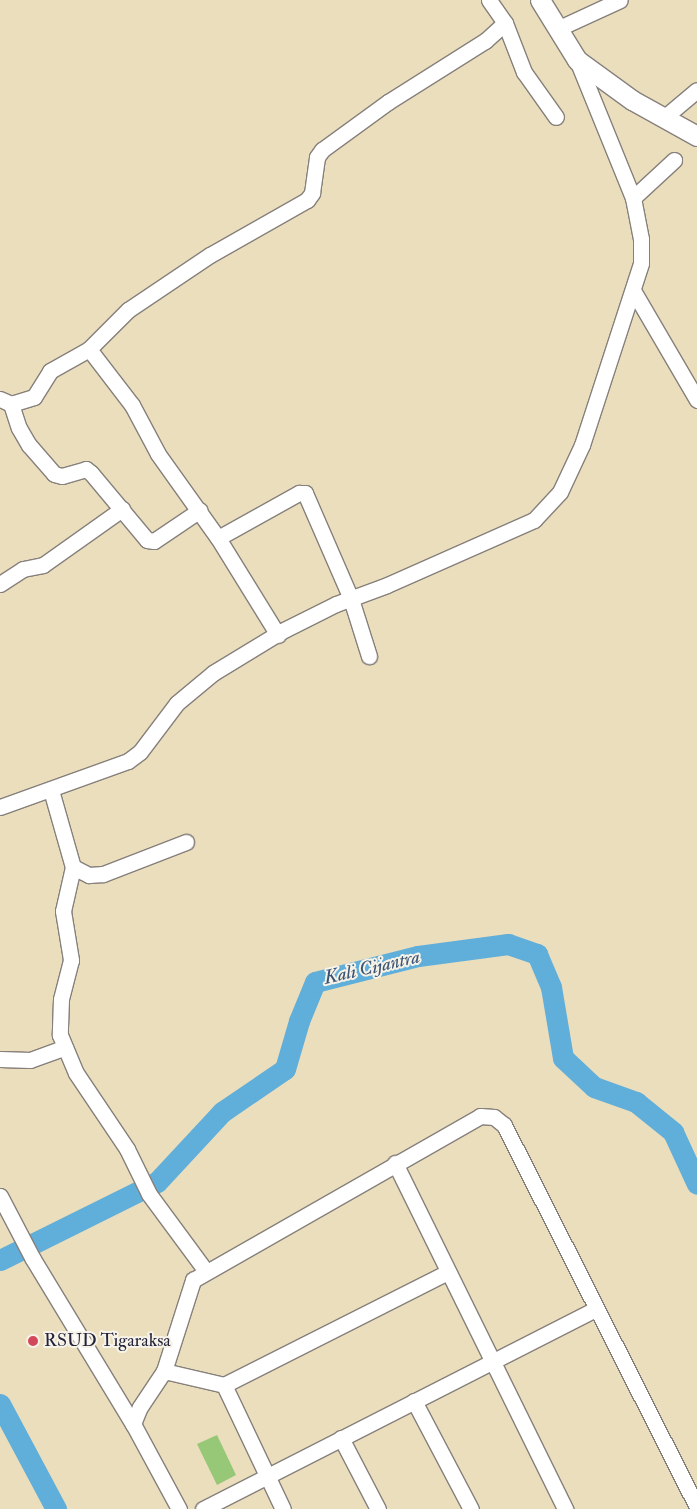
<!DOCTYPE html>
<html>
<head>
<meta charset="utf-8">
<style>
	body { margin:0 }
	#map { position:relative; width:697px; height:1509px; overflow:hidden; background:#ebdebc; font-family:"IM FELL Double Pica",serif }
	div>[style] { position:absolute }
	.green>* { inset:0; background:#96c877 }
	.river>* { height:21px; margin:-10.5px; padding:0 10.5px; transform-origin:10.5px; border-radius:10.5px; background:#60aeda }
	.roads { filter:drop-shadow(1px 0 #86807c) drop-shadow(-1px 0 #86807c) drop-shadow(0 1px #86807c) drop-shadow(0 -1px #86807c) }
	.minor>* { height:15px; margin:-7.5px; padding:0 7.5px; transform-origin:7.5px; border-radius:7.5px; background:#fff }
	.major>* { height:19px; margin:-9.5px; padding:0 9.5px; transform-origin:9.5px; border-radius:9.5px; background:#fff }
	.dots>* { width:14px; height:14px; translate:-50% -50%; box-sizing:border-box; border:2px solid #f7f3e8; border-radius:50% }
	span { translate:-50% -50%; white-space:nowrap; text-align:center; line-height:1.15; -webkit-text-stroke:4px #f7f3e8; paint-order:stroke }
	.poi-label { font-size:18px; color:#22223b }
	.left { translate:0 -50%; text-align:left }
	.water-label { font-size:19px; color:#385373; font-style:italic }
</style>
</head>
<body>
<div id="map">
	<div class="green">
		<i style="clip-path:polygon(217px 1435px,236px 1475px,217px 1485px,197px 1444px)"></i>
	</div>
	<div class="river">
		<i style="left:0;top:1260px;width:175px;rotate:-26.4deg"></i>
		<i style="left:157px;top:1182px;width:96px;rotate:-47.1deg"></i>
		<i style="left:222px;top:1112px;width:76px;rotate:-34.3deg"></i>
		<i style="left:285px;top:1069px;width:50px;rotate:-73.7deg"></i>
		<i style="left:299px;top:1021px;width:42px;rotate:-67.7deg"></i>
		<i style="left:315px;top:982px;width:106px;rotate:-14.2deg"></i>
		<i style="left:418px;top:956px;width:91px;rotate:-7.6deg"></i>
		<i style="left:508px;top:944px;width:31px;rotate:19deg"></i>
		<i style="left:537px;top:954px;width:36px;rotate:67deg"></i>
		<i style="left:551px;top:987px;width:72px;rotate:80.4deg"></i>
		<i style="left:563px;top:1058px;width:42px;rotate:43.1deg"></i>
		<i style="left:594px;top:1087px;width:45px;rotate:19.7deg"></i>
		<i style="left:636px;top:1102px;width:48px;rotate:39deg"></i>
		<i style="left:673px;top:1132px;width:57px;rotate:65.2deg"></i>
		<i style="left:0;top:1404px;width:119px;rotate:61.9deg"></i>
	</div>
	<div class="roads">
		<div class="minor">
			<i style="left:505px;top:23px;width:53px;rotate:68.8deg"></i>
			<i style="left:524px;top:72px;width:55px;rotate:54.6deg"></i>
			<i style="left:557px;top:29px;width:69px;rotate:-24.7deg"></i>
			<i style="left:666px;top:116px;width:40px;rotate:-40deg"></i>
			<i style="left:633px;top:198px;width:56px;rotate:-42.8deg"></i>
			<i style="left:634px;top:292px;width:125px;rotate:59.7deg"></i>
			<i style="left:89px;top:349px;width:71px;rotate:52.5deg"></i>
			<i style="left:132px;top:405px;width:55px;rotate:62deg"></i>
			<i style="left:158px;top:454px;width:103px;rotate:54.5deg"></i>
			<i style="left:218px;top:538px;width:93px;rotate:-29.1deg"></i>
			<i style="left:299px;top:493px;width:6px"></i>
			<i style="left:305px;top:493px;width:116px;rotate:66.5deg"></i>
			<i style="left:351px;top:599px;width:60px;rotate:72.5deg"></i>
			<i style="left:0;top:399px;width:12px;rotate:24deg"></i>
			<i style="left:11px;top:404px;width:25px;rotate:72deg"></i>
			<i style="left:19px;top:428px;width:20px;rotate:60deg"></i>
			<i style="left:29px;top:445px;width:38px;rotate:49deg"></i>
			<i style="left:54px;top:474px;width:8px;rotate:14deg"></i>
			<i style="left:62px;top:476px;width:25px;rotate:-16deg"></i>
			<i style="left:86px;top:469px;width:6px;rotate:39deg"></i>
			<i style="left:91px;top:473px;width:87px;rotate:50.1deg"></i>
			<i style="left:147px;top:540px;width:7px;rotate:8deg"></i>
			<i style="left:154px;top:541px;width:55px;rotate:-34deg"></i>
			<i style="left:11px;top:404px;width:24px;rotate:-17deg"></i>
			<i style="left:34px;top:397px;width:31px;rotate:-58deg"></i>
			<i style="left:50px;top:371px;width:45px;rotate:-29.4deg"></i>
			<i style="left:89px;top:349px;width:55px;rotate:-45deg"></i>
			<i style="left:128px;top:310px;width:99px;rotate:-33.9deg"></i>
			<i style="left:210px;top:255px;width:112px;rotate:-29.6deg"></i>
			<i style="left:307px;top:200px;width:9px;rotate:-54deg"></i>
			<i style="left:312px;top:193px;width:36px;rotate:-82deg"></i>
			<i style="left:317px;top:157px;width:9px;rotate:-54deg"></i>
			<i style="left:322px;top:150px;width:82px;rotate:-36deg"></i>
			<i style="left:388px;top:102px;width:115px;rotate:-32.2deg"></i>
			<i style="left:485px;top:41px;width:27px;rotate:-42deg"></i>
			<i style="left:505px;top:23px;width:28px;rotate:-125deg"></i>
			<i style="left:218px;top:538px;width:114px;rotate:58.3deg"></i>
			<i style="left:0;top:584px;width:27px;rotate:-33deg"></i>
			<i style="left:23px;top:569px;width:20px;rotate:-11deg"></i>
			<i style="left:43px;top:565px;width:97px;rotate:-35.3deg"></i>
			<i style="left:51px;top:790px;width:80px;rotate:74.1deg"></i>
			<i style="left:73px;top:867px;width:45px;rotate:102.8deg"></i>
			<i style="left:63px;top:911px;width:50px;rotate:80.7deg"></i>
			<i style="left:71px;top:960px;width:40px;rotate:104.4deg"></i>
			<i style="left:61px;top:999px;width:36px;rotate:92deg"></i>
			<i style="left:60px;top:1035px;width:41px;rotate:67.2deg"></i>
			<i style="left:76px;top:1073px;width:92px;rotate:56.1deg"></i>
			<i style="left:127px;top:1149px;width:50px;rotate:63.9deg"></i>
			<i style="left:149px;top:1194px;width:94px;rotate:53.6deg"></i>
			<i style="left:0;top:807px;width:136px;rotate:-19.8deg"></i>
			<i style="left:128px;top:761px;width:15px;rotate:-37deg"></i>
			<i style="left:140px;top:752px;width:61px;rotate:-52.9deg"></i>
			<i style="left:177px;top:703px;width:47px;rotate:-39.8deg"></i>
			<i style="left:213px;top:673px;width:81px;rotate:-31.3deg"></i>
			<i style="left:282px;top:631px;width:60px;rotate:-26.6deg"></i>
			<i style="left:336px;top:604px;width:54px;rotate:-20.4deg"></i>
			<i style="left:387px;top:585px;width:161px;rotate:-23.9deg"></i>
			<i style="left:534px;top:520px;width:38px;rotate:-47deg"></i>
			<i style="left:560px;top:492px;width:52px;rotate:-64.9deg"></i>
			<i style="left:582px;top:445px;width:191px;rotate:-72deg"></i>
			<i style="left:641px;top:263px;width:24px;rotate:-90deg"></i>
			<i style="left:641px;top:239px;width:42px;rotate:-101deg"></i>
			<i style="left:633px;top:198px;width:149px;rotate:-112.1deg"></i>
			<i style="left:73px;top:867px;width:18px;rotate:27deg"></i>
			<i style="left:89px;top:875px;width:14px;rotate:-4deg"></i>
			<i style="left:103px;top:874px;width:89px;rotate:-21.1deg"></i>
			<i style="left:0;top:1059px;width:30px;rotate:2deg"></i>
			<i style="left:30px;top:1060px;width:37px;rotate:-20deg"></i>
			<i style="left:395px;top:1163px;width:386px;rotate:63.8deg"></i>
			<i style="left:0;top:1196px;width:71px;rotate:62.4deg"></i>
			<i style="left:33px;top:1259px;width:193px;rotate:58.8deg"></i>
			<i style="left:164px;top:1371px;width:62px;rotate:13.1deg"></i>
			<i style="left:224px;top:1385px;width:251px;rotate:-26.8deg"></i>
			<i style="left:224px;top:1385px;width:137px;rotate:64.6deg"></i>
			<i style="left:414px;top:1401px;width:122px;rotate:62.2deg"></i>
			<i style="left:341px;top:1438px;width:80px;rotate:62.5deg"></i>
			<i style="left:179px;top:1509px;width:97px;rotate:-118.4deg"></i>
			<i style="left:133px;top:1424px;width:18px;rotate:-68deg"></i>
			<i style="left:140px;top:1407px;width:43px;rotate:-56.3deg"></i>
			<i style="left:164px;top:1371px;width:96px;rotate:-72.3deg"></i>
			<i style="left:193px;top:1280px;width:331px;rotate:-29.7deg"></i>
			<i style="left:480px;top:1116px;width:14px;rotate:4deg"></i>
			<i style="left:494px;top:1117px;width:13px;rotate:39deg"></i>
			<i style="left:504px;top:1125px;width:428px;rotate:63.2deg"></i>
			<i style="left:203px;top:1509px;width:440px;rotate:-27deg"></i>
		</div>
		<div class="major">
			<i style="left:540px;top:0;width:70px;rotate:58.3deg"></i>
			<i style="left:577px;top:60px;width:68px;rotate:36deg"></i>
			<i style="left:632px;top:100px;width:74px;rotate:29deg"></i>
		</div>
	</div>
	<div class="dots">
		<i style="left:33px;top:1341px;background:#d1495b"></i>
	</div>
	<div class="poi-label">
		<span class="left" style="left:44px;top:1341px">RSUD Tigaraksa</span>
	</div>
	<div class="water-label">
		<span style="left:372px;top:968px;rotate:-13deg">Kali Cijantra</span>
	</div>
</div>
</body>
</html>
